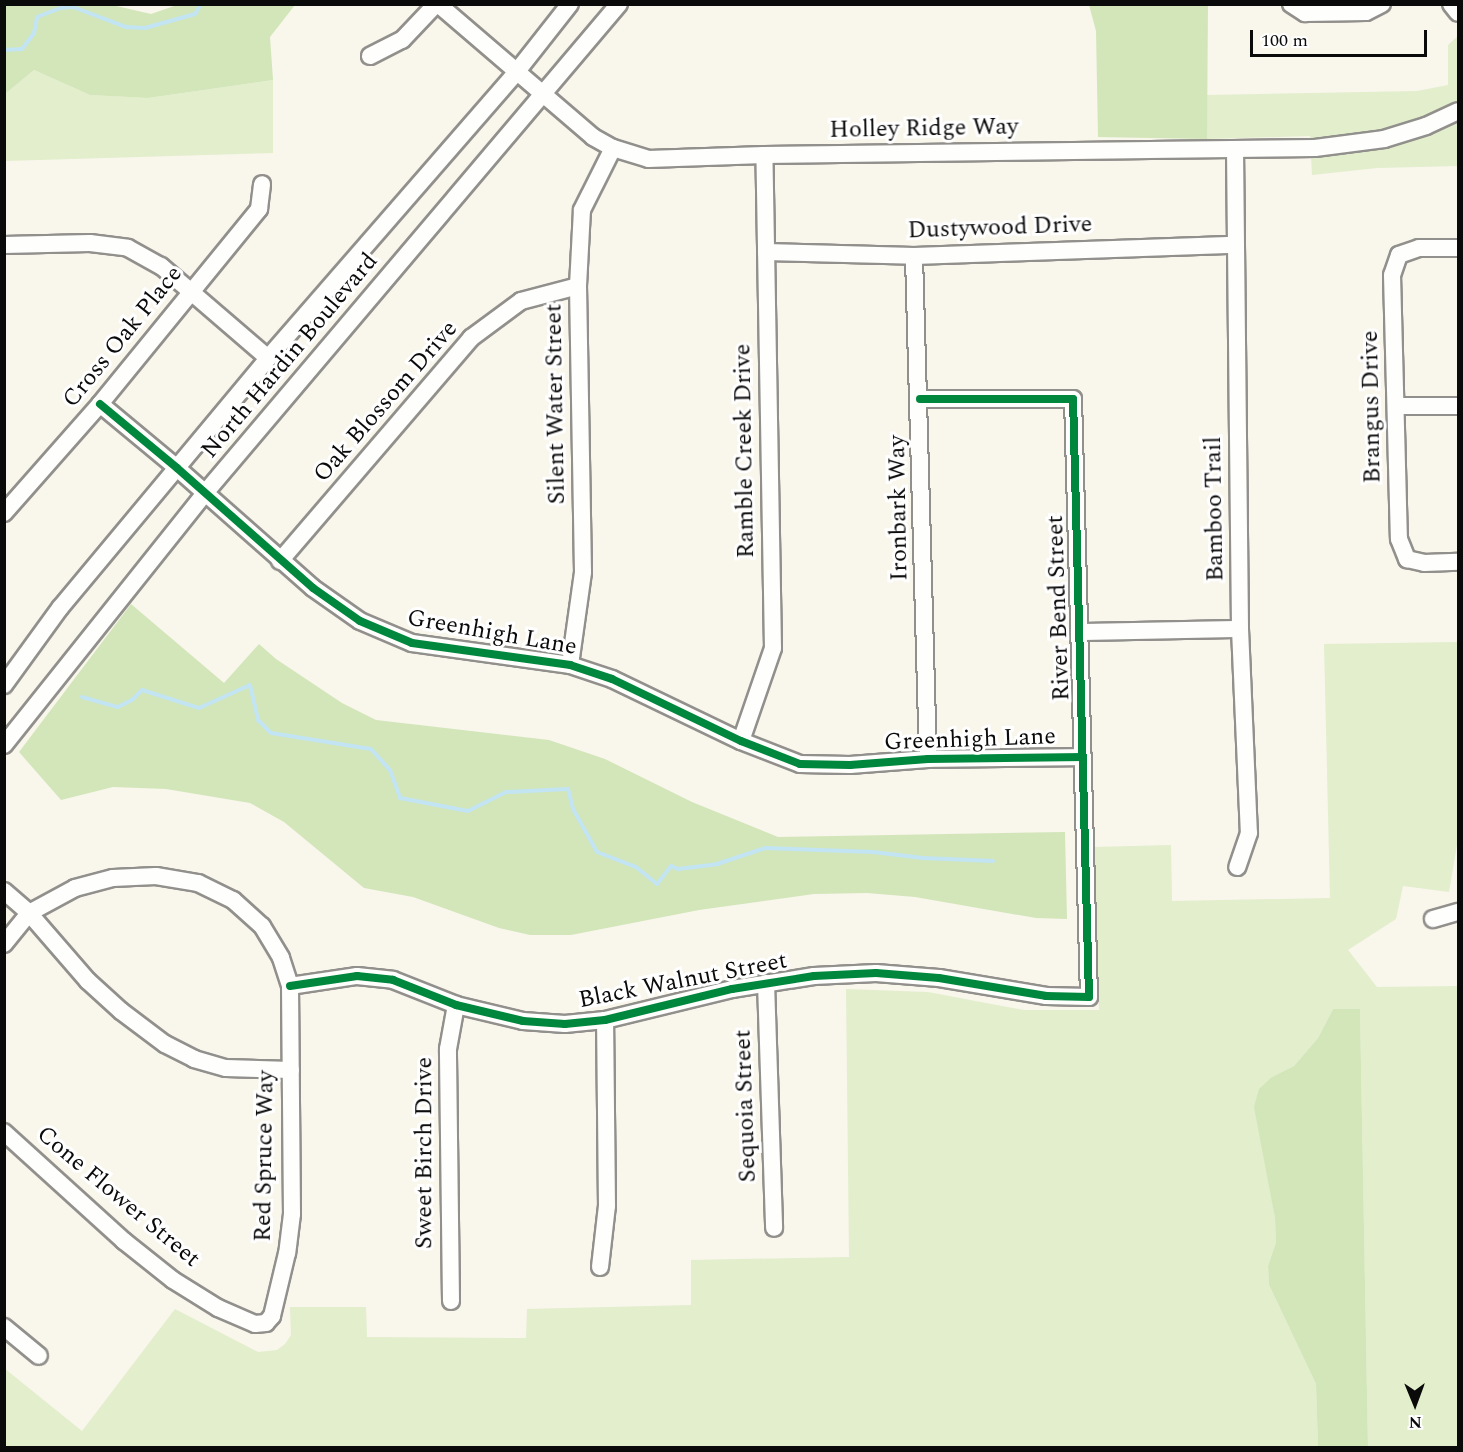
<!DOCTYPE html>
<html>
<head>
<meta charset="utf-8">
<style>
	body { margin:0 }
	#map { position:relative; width:1463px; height:1452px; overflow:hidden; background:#f9f6ec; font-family:Spectral,serif }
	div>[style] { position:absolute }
	.green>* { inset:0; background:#e2eecc }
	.forest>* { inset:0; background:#d2e6b9 }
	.stream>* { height:4px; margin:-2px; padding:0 2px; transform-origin:2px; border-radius:2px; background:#c2e4f3 }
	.roads { filter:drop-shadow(2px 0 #92908c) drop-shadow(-2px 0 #92908c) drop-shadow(0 2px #92908c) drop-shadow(0 -2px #92908c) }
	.minor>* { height:16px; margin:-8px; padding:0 8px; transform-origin:8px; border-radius:8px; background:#fefefc }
	.cycleway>* { height:8px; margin:-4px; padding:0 4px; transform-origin:4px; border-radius:4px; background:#00873e }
	span { translate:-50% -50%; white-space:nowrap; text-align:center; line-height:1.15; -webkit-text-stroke:6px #fff; paint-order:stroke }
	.street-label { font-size:24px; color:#0a0a0a }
	.frame { position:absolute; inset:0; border:6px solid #0a0a0a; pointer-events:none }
	.north { position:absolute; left:1385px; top:1374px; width:60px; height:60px; -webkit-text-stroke:4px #fff; paint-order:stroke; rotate:179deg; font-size:16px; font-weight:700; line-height:24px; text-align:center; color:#0a0a0a }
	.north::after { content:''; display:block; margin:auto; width:21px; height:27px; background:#0a0a0a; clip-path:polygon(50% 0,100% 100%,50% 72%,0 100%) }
	.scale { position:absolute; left:1250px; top:30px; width:177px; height:27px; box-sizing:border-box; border:3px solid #0a0a0a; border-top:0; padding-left:8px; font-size:18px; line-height:21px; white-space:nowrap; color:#0a0a0a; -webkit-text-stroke:4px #fff; paint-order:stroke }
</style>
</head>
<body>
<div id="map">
	<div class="green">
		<i style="clip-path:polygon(1458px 36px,1458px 166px,1377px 168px,1312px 175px,1310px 136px,1207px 139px,1207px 95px,1417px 91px,1448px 85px,1448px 45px)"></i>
		<i style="clip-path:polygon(34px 70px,90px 95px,148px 98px,273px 80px,273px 153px,5px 161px,5px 94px)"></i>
		<i style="clip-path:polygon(1458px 642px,1458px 839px,1449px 892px,1403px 886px,1396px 919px,1348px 950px,1377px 987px,1458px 986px,1458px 1447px,1368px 1447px,1360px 1009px,1333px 1009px,1318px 1038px,1294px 1066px,1272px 1077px,1267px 1167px,1275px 1218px,1276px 1242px,1268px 1266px,1269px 1285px,1316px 1384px,1318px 1447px,5px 1447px,4px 1368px,82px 1431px,175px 1309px,258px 1352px,277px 1350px,285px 1344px,291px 1335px,290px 1307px,366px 1307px,367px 1337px,526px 1338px,527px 1309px,691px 1305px,691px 1260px,849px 1257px,846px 989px,928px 992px,1024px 1010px,1099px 1010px,1094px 847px,1171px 845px,1172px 901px,1330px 898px,1324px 644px)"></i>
	</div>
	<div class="forest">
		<i style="clip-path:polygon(5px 4px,112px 5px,151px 14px,177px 5px,295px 5px,270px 37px,273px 80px,148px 98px,90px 95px,34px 70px,5px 94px)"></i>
		<i style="clip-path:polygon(1089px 5px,1208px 5px,1207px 139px,1098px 137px,1096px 31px)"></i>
		<i style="clip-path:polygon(131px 604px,224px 683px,259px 644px,276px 659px,342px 703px,376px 720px,549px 740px,605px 759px,692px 802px,778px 837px,1065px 832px,1067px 919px,1036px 918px,915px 897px,867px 893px,814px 894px,699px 910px,571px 935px,530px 935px,499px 928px,413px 897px,364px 888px,284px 822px,250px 803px,166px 789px,113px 787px,61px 800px,19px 752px)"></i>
		<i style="clip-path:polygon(1333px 1009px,1360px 1009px,1368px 1447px,1318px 1447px,1316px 1384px,1269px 1285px,1268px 1266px,1276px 1242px,1275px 1218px,1254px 1107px,1259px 1089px,1272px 1077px,1294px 1066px,1318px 1038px)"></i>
	</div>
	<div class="stream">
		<i style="left:4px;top:50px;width:18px;rotate:-3deg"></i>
		<i style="left:22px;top:49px;width:20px;rotate:-53deg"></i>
		<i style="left:34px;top:33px;width:16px;rotate:-79deg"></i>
		<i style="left:37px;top:17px;width:26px;rotate:-21deg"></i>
		<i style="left:61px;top:8px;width:12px;rotate:-5deg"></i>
		<i style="left:73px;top:7px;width:57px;rotate:20.7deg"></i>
		<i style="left:126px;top:27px;width:19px;rotate:3deg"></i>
		<i style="left:145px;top:28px;width:52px;rotate:-15.6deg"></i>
		<i style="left:195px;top:14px;width:12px;rotate:-59deg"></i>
		<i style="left:82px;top:697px;width:37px;rotate:16deg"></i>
		<i style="left:118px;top:707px;width:16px;rotate:-27deg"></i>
		<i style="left:132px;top:700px;width:14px;rotate:-45deg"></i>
		<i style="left:142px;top:690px;width:60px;rotate:17.5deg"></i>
		<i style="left:199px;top:708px;width:56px;rotate:-24.3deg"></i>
		<i style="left:250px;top:685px;width:36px;rotate:77deg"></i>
		<i style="left:258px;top:720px;width:18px;rotate:45deg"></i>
		<i style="left:271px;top:733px;width:101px;rotate:9.1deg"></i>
		<i style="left:371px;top:749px;width:28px;rotate:48deg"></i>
		<i style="left:390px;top:770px;width:30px;rotate:70deg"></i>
		<i style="left:400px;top:798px;width:69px;rotate:10.8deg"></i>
		<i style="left:468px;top:811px;width:42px;rotate:-26.6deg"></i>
		<i style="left:506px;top:792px;width:62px;rotate:-2.8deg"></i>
		<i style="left:568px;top:789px;width:21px;rotate:76deg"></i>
		<i style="left:573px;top:809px;width:49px;rotate:60.8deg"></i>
		<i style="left:597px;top:852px;width:42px;rotate:21deg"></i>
		<i style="left:636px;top:867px;width:27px;rotate:39deg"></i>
		<i style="left:657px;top:884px;width:23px;rotate:-52deg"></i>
		<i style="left:671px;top:866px;width:8px;rotate:23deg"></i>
		<i style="left:678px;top:869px;width:39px;rotate:-7deg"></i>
		<i style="left:717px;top:864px;width:51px;rotate:-18.4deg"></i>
		<i style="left:765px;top:848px;width:108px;rotate:2.1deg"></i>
		<i style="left:873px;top:852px;width:50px;rotate:6.8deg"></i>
		<i style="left:923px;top:858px;width:70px;rotate:2.5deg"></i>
	</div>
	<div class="roads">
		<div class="minor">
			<i style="left:438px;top:4px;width:204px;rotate:40.6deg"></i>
			<i style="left:593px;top:137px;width:23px;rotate:29deg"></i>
			<i style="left:613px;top:148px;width:37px;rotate:17deg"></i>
			<i style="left:648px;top:159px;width:116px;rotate:-2deg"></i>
			<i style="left:764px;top:155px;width:551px;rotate:-0.73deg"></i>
			<i style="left:1315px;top:148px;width:70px;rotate:-7.4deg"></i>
			<i style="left:1384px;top:139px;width:44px;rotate:-17.2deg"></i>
			<i style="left:1426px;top:126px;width:35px;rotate:-25deg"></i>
			<i style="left:1291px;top:4px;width:17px;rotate:33deg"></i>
			<i style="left:1305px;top:13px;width:61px;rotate:-0.9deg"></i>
			<i style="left:1366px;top:12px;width:18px;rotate:-27deg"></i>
			<i style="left:1451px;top:4px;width:11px;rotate:52deg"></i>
			<i style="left:370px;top:56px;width:36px;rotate:-27deg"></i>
			<i style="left:402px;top:40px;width:50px;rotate:-46.6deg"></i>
			<i style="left:1235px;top:149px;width:480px;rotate:89.4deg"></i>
			<i style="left:1240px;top:629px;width:204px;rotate:87.5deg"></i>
			<i style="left:1249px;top:833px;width:36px;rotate:109deg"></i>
			<i style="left:4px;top:245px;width:86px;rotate:-1.3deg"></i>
			<i style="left:90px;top:243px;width:38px;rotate:7deg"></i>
			<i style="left:128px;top:248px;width:38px;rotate:29deg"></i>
			<i style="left:161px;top:266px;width:141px;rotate:40.7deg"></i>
			<i style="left:1458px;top:248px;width:39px;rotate:180deg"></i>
			<i style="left:1419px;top:248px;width:21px;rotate:161deg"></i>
			<i style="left:1399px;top:255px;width:21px;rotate:109deg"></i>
			<i style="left:1392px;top:275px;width:264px;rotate:88.5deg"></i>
			<i style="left:1399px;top:539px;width:22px;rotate:68deg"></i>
			<i style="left:1407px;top:559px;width:17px;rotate:13deg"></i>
			<i style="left:1424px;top:563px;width:34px;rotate:-2deg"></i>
			<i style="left:766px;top:252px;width:148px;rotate:1.5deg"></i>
			<i style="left:914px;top:256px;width:321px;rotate:-2deg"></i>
			<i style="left:914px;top:256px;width:503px;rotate:88.41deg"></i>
			<i style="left:100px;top:404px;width:100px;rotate:39.7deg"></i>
			<i style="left:177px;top:468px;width:181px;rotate:41.4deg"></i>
			<i style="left:313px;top:588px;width:57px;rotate:35.1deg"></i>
			<i style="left:360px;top:621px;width:56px;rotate:22.9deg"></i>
			<i style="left:412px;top:643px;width:160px;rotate:7.9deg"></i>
			<i style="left:570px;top:665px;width:44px;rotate:18.4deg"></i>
			<i style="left:612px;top:679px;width:143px;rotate:25.7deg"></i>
			<i style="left:741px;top:741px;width:63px;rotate:21.3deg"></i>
			<i style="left:800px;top:764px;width:50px;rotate:1.1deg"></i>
			<i style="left:850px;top:765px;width:78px;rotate:-4.4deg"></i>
			<i style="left:928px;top:759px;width:155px;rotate:-0.7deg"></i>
			<i style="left:1398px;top:406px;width:60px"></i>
			<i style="left:4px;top:513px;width:145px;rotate:-48.6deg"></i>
			<i style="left:100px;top:404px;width:252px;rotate:-50.8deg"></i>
			<i style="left:259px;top:209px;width:25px;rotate:-83deg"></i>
			<i style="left:280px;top:561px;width:294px;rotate:-49.4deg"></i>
			<i style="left:471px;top:338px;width:62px;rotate:-36.5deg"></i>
			<i style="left:521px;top:301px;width:59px;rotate:-14.7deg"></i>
			<i style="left:1079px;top:632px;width:161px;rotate:-1.1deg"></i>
			<i style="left:570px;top:665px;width:94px;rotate:-82deg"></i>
			<i style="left:583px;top:572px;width:286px;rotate:-91deg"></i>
			<i style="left:578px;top:286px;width:76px;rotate:-87deg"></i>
			<i style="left:582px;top:210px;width:69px;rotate:-63.4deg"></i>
			<i style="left:4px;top:685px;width:95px;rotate:-54deg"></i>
			<i style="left:60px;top:608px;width:325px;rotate:-50.2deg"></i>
			<i style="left:268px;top:358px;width:381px;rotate:-49deg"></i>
			<i style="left:518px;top:70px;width:84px;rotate:-51.8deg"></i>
			<i style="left:741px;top:741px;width:98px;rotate:-71deg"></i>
			<i style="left:773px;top:648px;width:493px;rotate:-91deg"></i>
			<i style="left:4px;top:745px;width:322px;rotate:-51.4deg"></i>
			<i style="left:205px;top:493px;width:641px;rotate:-49.75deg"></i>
			<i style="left:4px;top:891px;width:33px;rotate:41deg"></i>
			<i style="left:29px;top:913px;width:90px;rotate:49.1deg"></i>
			<i style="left:88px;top:981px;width:45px;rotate:42.3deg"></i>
			<i style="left:121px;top:1011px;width:55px;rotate:36.9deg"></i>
			<i style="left:165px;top:1044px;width:33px;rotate:27deg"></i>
			<i style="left:194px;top:1059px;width:33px;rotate:16deg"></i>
			<i style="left:226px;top:1068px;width:65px;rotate:1.8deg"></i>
			<i style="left:1433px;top:919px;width:26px;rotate:-16deg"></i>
			<i style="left:4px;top:944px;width:40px;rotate:-51deg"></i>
			<i style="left:29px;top:913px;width:52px;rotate:-28.5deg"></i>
			<i style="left:75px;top:888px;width:39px;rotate:-15deg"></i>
			<i style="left:113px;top:878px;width:43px;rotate:-2.7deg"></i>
			<i style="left:156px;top:876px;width:43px;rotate:9.5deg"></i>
			<i style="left:198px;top:883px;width:39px;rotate:26deg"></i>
			<i style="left:233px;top:900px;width:39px;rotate:42deg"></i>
			<i style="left:262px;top:926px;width:37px;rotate:59deg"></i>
			<i style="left:281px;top:958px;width:29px;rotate:72deg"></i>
			<i style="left:290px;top:986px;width:228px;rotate:89.5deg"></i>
			<i style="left:292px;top:1214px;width:39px;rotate:97deg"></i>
			<i style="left:287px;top:1253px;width:65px;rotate:103.4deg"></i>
			<i style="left:272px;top:1316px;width:9px;rotate:131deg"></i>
			<i style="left:266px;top:1323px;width:11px;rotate:175deg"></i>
			<i style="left:255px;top:1324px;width:40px;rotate:-156.6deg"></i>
			<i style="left:218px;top:1308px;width:53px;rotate:-148.1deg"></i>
			<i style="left:173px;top:1280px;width:63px;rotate:-141.5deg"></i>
			<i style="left:124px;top:1241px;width:162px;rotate:-137.8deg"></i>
			<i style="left:766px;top:983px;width:245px;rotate:88.1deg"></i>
			<i style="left:290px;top:986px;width:68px;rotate:-8.5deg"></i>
			<i style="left:357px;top:976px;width:36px;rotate:6deg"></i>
			<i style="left:393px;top:980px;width:68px;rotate:21.6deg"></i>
			<i style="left:456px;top:1005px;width:69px;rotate:13.4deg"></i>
			<i style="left:523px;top:1021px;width:42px;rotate:4.1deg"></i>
			<i style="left:565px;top:1024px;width:40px;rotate:-5.7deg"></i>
			<i style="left:605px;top:1020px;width:131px;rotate:-13.7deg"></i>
			<i style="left:732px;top:989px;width:83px;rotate:-9deg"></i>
			<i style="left:814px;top:976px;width:62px;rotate:-2.8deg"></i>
			<i style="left:876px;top:973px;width:63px;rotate:4.5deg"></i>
			<i style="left:939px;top:978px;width:109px;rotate:9.5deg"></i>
			<i style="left:1046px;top:996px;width:43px;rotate:1.3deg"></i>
			<i style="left:1089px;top:997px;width:598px;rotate:-91.53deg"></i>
			<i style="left:1073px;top:399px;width:153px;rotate:180deg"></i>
			<i style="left:600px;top:1267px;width:61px;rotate:-83.5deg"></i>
			<i style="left:607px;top:1206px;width:186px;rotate:-90.6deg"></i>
			<i style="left:451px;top:1301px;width:252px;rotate:-90.7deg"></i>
			<i style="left:448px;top:1049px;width:45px;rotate:-79.7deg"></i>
			<i style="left:4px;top:1327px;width:45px;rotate:39.6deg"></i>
		</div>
	</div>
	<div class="cycleway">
		<i style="left:100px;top:404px;width:100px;rotate:39.7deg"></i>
		<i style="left:177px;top:468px;width:181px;rotate:41.4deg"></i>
		<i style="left:313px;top:588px;width:57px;rotate:35.1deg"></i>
		<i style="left:360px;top:621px;width:56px;rotate:22.9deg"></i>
		<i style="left:412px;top:643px;width:160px;rotate:7.9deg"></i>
		<i style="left:570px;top:665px;width:44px;rotate:18.4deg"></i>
		<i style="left:612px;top:679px;width:143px;rotate:25.7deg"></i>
		<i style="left:741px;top:741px;width:63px;rotate:21.3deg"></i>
		<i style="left:800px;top:764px;width:50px;rotate:1.1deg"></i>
		<i style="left:850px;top:765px;width:78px;rotate:-4.4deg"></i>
		<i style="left:928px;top:759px;width:155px;rotate:-0.7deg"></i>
		<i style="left:290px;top:986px;width:68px;rotate:-8.5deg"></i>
		<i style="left:357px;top:976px;width:36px;rotate:6deg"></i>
		<i style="left:393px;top:980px;width:68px;rotate:21.6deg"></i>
		<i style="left:456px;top:1005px;width:69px;rotate:13.4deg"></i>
		<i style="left:523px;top:1021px;width:42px;rotate:4.1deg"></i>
		<i style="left:565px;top:1024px;width:40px;rotate:-5.7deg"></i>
		<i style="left:605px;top:1020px;width:131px;rotate:-13.7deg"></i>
		<i style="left:732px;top:989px;width:83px;rotate:-9deg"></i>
		<i style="left:814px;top:976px;width:62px;rotate:-2.8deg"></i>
		<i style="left:876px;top:973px;width:63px;rotate:4.5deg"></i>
		<i style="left:939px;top:978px;width:109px;rotate:9.5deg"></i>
		<i style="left:1046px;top:996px;width:43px;rotate:1.3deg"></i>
		<i style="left:1089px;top:997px;width:598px;rotate:-91.53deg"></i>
		<i style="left:1073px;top:399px;width:153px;rotate:180deg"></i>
	</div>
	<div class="street-label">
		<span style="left:924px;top:129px;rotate:-1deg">Holley Ridge Way</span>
		<span style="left:1000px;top:228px;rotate:-2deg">Dustywood Drive</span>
		<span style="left:123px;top:337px;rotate:-51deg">Cross Oak Place</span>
		<span style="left:290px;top:356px;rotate:-50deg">North Hardin Boulevard</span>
		<span style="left:386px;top:402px;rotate:-49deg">Oak Blossom Drive</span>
		<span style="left:556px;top:404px;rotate:-91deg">Silent Water Street</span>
		<span style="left:1372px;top:407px;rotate:-91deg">Brangus Drive</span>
		<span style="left:745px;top:451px;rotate:-91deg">Ramble Creek Drive</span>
		<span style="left:899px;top:508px;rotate:-91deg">Ironbark Way</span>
		<span style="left:1215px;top:509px;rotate:-91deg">Bamboo Trail</span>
		<span style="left:1059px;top:608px;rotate:-92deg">River Bend Street</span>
		<span style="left:492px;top:633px;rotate:10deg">Greenhigh Lane</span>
		<span style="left:970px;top:740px;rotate:-2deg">Greenhigh Lane</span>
		<span style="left:683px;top:981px;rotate:-11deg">Black Walnut Street</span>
		<span style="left:746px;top:1106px;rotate:-92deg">Sequoia Street</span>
		<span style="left:425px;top:1153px;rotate:-90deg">Sweet Birch Drive</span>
		<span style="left:265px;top:1156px;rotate:-89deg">Red Spruce Way</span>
		<span style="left:118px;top:1197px;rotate:40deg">Cone Flower Street</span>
	</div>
	<div class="frame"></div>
	<div class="north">N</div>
	<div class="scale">100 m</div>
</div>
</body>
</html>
